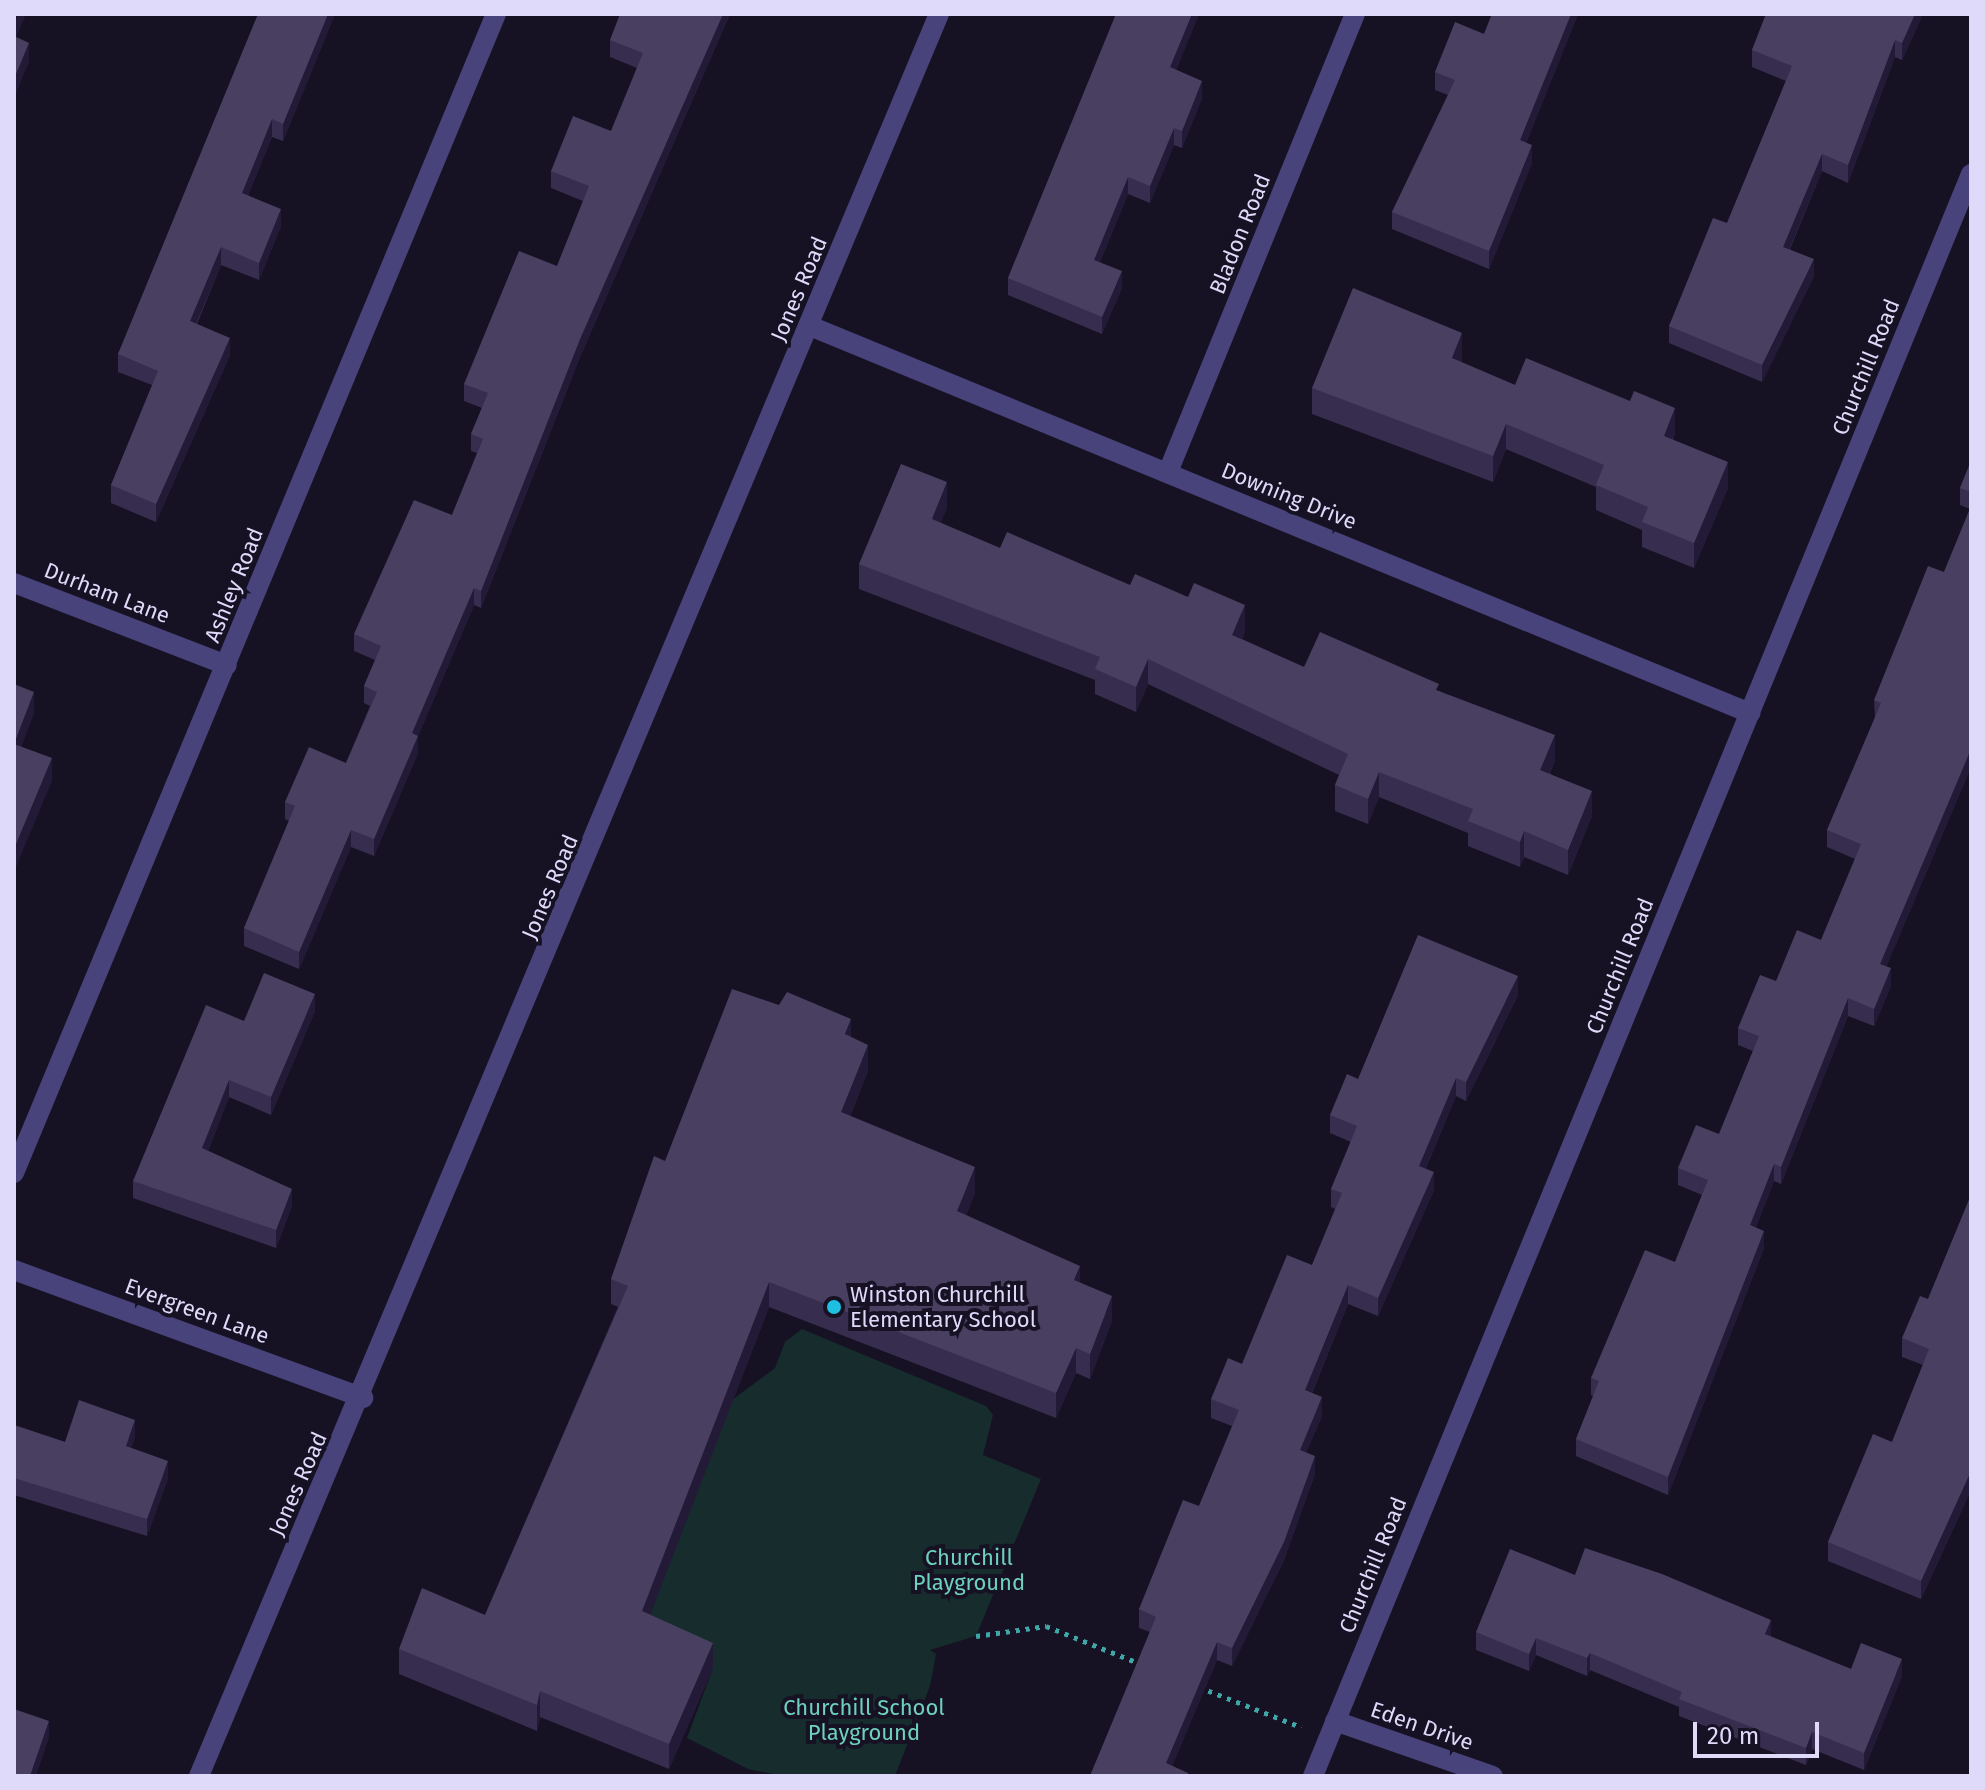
<!DOCTYPE html>
<html>
<head>
<meta charset="utf-8">
<style>
	body { margin:0 }
	#map { position:relative; width:1985px; height:1790px; overflow:hidden; background:#161223; font-family:"Fira Sans",sans-serif }
	div>[style] { position:absolute }
	.green>* { inset:0; background:#162c2d }
	.path>* { height:5px; margin-top:-2.5px; transform-origin:0; background:repeating-linear-gradient(90deg,#3fa7a8 0 4px,transparent 0 10px) }
	.minor>* { height:20px; margin:-10px; padding:0 10px; transform-origin:10px; border-radius:10px; background:#49437c }
	.tertiary>* { height:20px; margin:-10px; padding:0 10px; transform-origin:10px; border-radius:10px; background:#49437c }
	.wall>* { inset:0; background:#372d4f }
	.shaded-wall>* { inset:0; background:#221a36 }
	.building>* { inset:0; background:#493f61 }
	.dots>* { width:22px; height:22px; translate:-50% -50%; box-sizing:border-box; border:4px solid #161223; border-radius:50% }
	span { translate:-50% -50%; white-space:nowrap; text-align:center; line-height:1.15; -webkit-text-stroke:8px #161223; paint-order:stroke }
	.street-label { font-size:22px; color:#dfd9fa }
	.poi-label { font-size:22px; color:#dfd9fa }
	.left { translate:0 -50%; text-align:left }
	.park-label { font-size:22px; color:#6ed1c0 }
	.frame { position:absolute; inset:0; border:16px solid #dfd9fa; pointer-events:none }
	.scale { position:absolute; left:1693px; top:1722px; width:126px; height:36px; box-sizing:border-box; border:4px solid #dfd9fa; border-top:0; padding-left:10px; font-size:24px; line-height:28px; white-space:nowrap; color:#dfd9fa; -webkit-text-stroke:6px #161223; paint-order:stroke }
</style>
</head>
<body>
<div id="map">
	<div class="green">
		<i style="clip-path:polygon(802px 1329px,986px 1406px,993px 1415px,983px 1455px,1041px 1479px,976px 1636px,930px 1650px,936px 1654px,930px 1686px,895px 1776px,783px 1776px,748px 1769px,687px 1738px,713px 1668px,642px 1636px,728px 1403px,775px 1368px,785px 1342px)"></i>
	</div>
	<div class="path">
		<i style="left:976px;top:1636px;width:71px;rotate:-8.1deg"></i>
		<i style="left:1046px;top:1626px;width:102px;rotate:21.8deg"></i>
		<i style="left:1199px;top:1687px;width:110px;rotate:21.4deg"></i>
	</div>
	<div class="minor">
		<i style="left:810px;top:326px;width:1017px;rotate:22.38deg"></i>
		<i style="left:1168px;top:472px;width:495px;rotate:-67.8deg"></i>
		<i style="left:14px;top:583px;width:228px;rotate:21.1deg"></i>
		<i style="left:14px;top:1173px;width:1255px;rotate:-67.42deg"></i>
		<i style="left:14px;top:1270px;width:372px;rotate:20.1deg"></i>
		<i style="left:1335px;top:1721px;width:167px;rotate:19.2deg"></i>
		<i style="left:1313px;top:1776px;width:1732px;rotate:-67.67deg"></i>
	</div>
	<div class="tertiary">
		<i style="left:199px;top:1776px;width:1911px;rotate:-67.22deg"></i>
	</div>
	<div class="wall">
		<i style="clip-path:polygon(286px 14px,335px 14px,283px 141px,272px 137px,248px 195px,281px 226px,259px 280px,221px 265px,197px 324px,230px 355px,156px 522px,111px 503px,111px 485px,152px 385px,118px 372px,118px 354px)"></i>
		<i style="clip-path:polygon(730px 14px,580px 357px,481px 608px,474px 605px,418px 736px,418px 753px,374px 856px,351px 847px,299px 969px,244px 946px,244px 928px,289px 821px,285px 819px,285px 802px,346px 763px,370px 706px,364px 703px,364px 686px,375px 660px,354px 651px,354px 634px,452px 515px,477px 453px,471px 451px,471px 434px,482px 408px,464px 401px,464px 384px,557px 266px,583px 201px,551px 188px,551px 171px,611px 131px,637px 68px,610px 57px,610px 40px)"></i>
		<i style="clip-path:polygon(1116px 14px,1199px 14px,1176px 70px,1202px 98px,1182px 148px,1174px 145px,1150px 203px,1128px 194px,1100px 262px,1122px 288px,1102px 334px,1008px 295px,1008px 278px)"></i>
		<i style="clip-path:polygon(1492px 14px,1578px 14px,1526px 143px,1532px 163px,1489px 269px,1392px 229px,1392px 212px,1448px 95px,1435px 90px,1435px 72px,1484px 34px)"></i>
		<i style="clip-path:polygon(1766px 14px,1923px 14px,1902px 60px,1895px 57px,1848px 183px,1822px 171px,1790px 249px,1814px 276px,1762px 382px,1669px 343px,1669px 326px,1727px 223px,1786px 81px,1752px 67px,1752px 50px)"></i>
		<i style="clip-path:polygon(1462px 359px,1461px 362px,1515px 385px,1675px 433px,1673px 440px,1728px 488px,1694px 568px,1642px 547px,1642px 530px,1596px 510px,1596px 487px,1506px 449px,1493px 482px,1312px 414px,1312px 388px)"></i>
		<i style="clip-path:polygon(1971px 461px,1971px 767px,1886px 967px,1891px 986px,1874px 1026px,1848px 1016px,1781px 1184px,1774px 1181px,1756px 1227px,1764px 1248px,1668px 1495px,1576px 1456px,1576px 1439px,1593px 1396px,1591px 1395px,1591px 1378px,1675px 1262px,1702px 1195px,1678px 1185px,1678px 1168px,1719px 1134px,1753px 1051px,1738px 1045px,1738px 1028px,1776px 981px,1821px 940px,1855px 859px,1827px 847px,1827px 830px,1875px 718px,1874px 700px,1944px 572px,1970px 509px,1960px 505px,1960px 488px)"></i>
		<i style="clip-path:polygon(947px 508px,940px 523px,1000px 548px,1130px 585px,1245px 631px,1242px 639px,1304px 667px,1439px 691px,1555px 760px,1550px 773px,1592px 816px,1568px 875px,1524px 857px,1520px 867px,1468px 846px,1468px 833px,1379px 797px,1368px 824px,1335px 811px,1335px 785px,1339px 775px,1148px 684px,1136px 712px,1095px 694px,1095px 680px,859px 589px,859px 564px)"></i>
		<i style="clip-path:polygon(1518px 995px,1466px 1101px,1456px 1096px,1426px 1168px,1434px 1190px,1378px 1316px,1348px 1304px,1312px 1393px,1322px 1416px,1306px 1453px,1315px 1474px,1284px 1560px,1232px 1666px,1217px 1660px,1172px 1766px,1188px 1776px,1090px 1776px,1150px 1632px,1139px 1628px,1139px 1609px,1199px 1506px,1232px 1426px,1211px 1418px,1211px 1399px,1242px 1364px,1312px 1265px,1335px 1209px,1331px 1207px,1331px 1189px,1351px 1142px,1330px 1133px,1330px 1115px,1358px 1079px)"></i>
		<i style="clip-path:polygon(315px 1011px,271px 1115px,229px 1097px,208px 1151px,292px 1206px,276px 1248px,133px 1198px,133px 1181px,244px 1021px)"></i>
		<i style="clip-path:polygon(851px 1037px,868px 1071px,850px 1116px,975px 1193px,966px 1215px,1080px 1282px,1112px 1321px,1090px 1379px,1076px 1373px,1056px 1418px,769px 1307px,650px 1614px,713px 1668px,669px 1769px,540px 1717px,537px 1731px,399px 1674px,399px 1649px,485px 1615px,618px 1307px,611px 1304px,611px 1279px,665px 1161px)"></i>
		<i style="clip-path:polygon(1971px 1195px,1971px 1490px,1921px 1599px,1828px 1561px,1828px 1542px,1892px 1442px,1923px 1365px,1902px 1357px,1902px 1338px,1928px 1299px)"></i>
		<i style="clip-path:polygon(14px 1425px,65px 1442px,135px 1437px,131px 1448px,168px 1478px,147px 1536px,14px 1495px)"></i>
		<i style="clip-path:polygon(1575px 1575px,1771px 1637px,1851px 1669px,1902px 1676px,1864px 1770px,1812px 1749px,1806px 1765px,1679px 1716px,1679px 1707px,1590px 1670px,1587px 1676px,1536px 1655px,1529px 1671px,1476px 1650px,1476px 1632px)"></i>
	</div>
	<div class="shaded-wall">
		<i style="clip-path:polygon(18px 14px,26px 14px,14px 42px,14px 23px)"></i>
		<i style="clip-path:polygon(328px 14px,335px 14px,283px 141px,283px 124px)"></i>
		<i style="clip-path:polygon(723px 14px,730px 14px,580px 357px,481px 608px,481px 591px,580px 339px)"></i>
		<i style="clip-path:polygon(1192px 14px,1199px 14px,1170px 85px,1170px 67px)"></i>
		<i style="clip-path:polygon(1571px 14px,1578px 14px,1520px 158px,1520px 140px)"></i>
		<i style="clip-path:polygon(1915px 14px,1923px 14px,1902px 60px,1902px 43px)"></i>
		<i style="clip-path:polygon(1895px 40px,1895px 57px,1848px 183px,1848px 165px)"></i>
		<i style="clip-path:polygon(29px 43px,29px 62px,14px 98px,14px 79px)"></i>
		<i style="clip-path:polygon(1202px 81px,1202px 98px,1182px 148px,1182px 131px)"></i>
		<i style="clip-path:polygon(272px 119px,272px 137px,242px 210px,242px 193px)"></i>
		<i style="clip-path:polygon(1174px 128px,1174px 145px,1150px 203px,1150px 186px)"></i>
		<i style="clip-path:polygon(1532px 145px,1532px 163px,1489px 269px,1489px 251px)"></i>
		<i style="clip-path:polygon(1822px 154px,1822px 171px,1783px 264px,1783px 247px)"></i>
		<i style="clip-path:polygon(1128px 177px,1128px 194px,1094px 277px,1094px 260px)"></i>
		<i style="clip-path:polygon(281px 209px,281px 226px,259px 280px,259px 263px)"></i>
		<i style="clip-path:polygon(221px 247px,221px 265px,190px 338px,190px 321px)"></i>
		<i style="clip-path:polygon(1814px 259px,1814px 276px,1762px 382px,1762px 365px)"></i>
		<i style="clip-path:polygon(1122px 271px,1122px 288px,1102px 334px,1102px 317px)"></i>
		<i style="clip-path:polygon(1462px 333px,1462px 359px,1452px 384px,1452px 358px)"></i>
		<i style="clip-path:polygon(230px 338px,230px 355px,156px 522px,156px 504px)"></i>
		<i style="clip-path:polygon(1675px 408px,1675px 433px,1664px 461px,1664px 436px)"></i>
		<i style="clip-path:polygon(1506px 424px,1506px 449px,1493px 482px,1493px 456px)"></i>
		<i style="clip-path:polygon(1728px 462px,1728px 488px,1694px 568px,1694px 543px)"></i>
		<i style="clip-path:polygon(947px 482px,947px 508px,932px 545px,932px 519px)"></i>
		<i style="clip-path:polygon(474px 588px,474px 605px,418px 736px,418px 753px,374px 856px,374px 839px,412px 733px)"></i>
		<i style="clip-path:polygon(1245px 605px,1245px 631px,1232px 660px,1232px 635px)"></i>
		<i style="clip-path:polygon(1148px 659px,1148px 684px,1136px 712px,1136px 687px)"></i>
		<i style="clip-path:polygon(34px 692px,34px 714px,14px 766px,14px 744px)"></i>
		<i style="clip-path:polygon(1555px 735px,1555px 760px,1540px 795px,1540px 770px)"></i>
		<i style="clip-path:polygon(1971px 749px,1971px 767px,1880px 981px,1880px 964px)"></i>
		<i style="clip-path:polygon(52px 758px,52px 781px,14px 872px,14px 849px)"></i>
		<i style="clip-path:polygon(1379px 772px,1379px 797px,1368px 824px,1368px 799px)"></i>
		<i style="clip-path:polygon(1592px 791px,1592px 816px,1568px 875px,1568px 850px)"></i>
		<i style="clip-path:polygon(351px 830px,351px 847px,299px 969px,299px 952px)"></i>
		<i style="clip-path:polygon(1524px 831px,1524px 857px,1520px 867px,1520px 842px)"></i>
		<i style="clip-path:polygon(1891px 968px,1891px 986px,1874px 1026px,1874px 1009px)"></i>
		<i style="clip-path:polygon(1518px 976px,1518px 995px,1466px 1101px,1466px 1082px)"></i>
		<i style="clip-path:polygon(315px 994px,315px 1011px,271px 1115px,271px 1097px)"></i>
		<i style="clip-path:polygon(1848px 998px,1848px 1016px,1781px 1184px,1781px 1167px)"></i>
		<i style="clip-path:polygon(851px 1019px,851px 1045px,845px 1034px)"></i>
		<i style="clip-path:polygon(868px 1045px,868px 1071px,841px 1137px,841px 1112px)"></i>
		<i style="clip-path:polygon(1456px 1078px,1456px 1096px,1419px 1184px,1419px 1166px)"></i>
		<i style="clip-path:polygon(229px 1080px,229px 1097px,202px 1166px,202px 1148px)"></i>
		<i style="clip-path:polygon(1774px 1164px,1774px 1181px,1750px 1242px,1750px 1225px)"></i>
		<i style="clip-path:polygon(975px 1167px,975px 1193px,957px 1236px,957px 1211px)"></i>
		<i style="clip-path:polygon(1434px 1172px,1434px 1190px,1378px 1316px,1378px 1298px)"></i>
		<i style="clip-path:polygon(292px 1189px,292px 1206px,276px 1248px,276px 1230px)"></i>
		<i style="clip-path:polygon(1764px 1231px,1764px 1248px,1668px 1495px,1668px 1477px)"></i>
		<i style="clip-path:polygon(1080px 1266px,1080px 1291px,1074px 1280px)"></i>
		<i style="clip-path:polygon(769px 1282px,769px 1307px,642px 1636px,642px 1611px)"></i>
		<i style="clip-path:polygon(1348px 1285px,1348px 1304px,1305px 1409px,1305px 1390px)"></i>
		<i style="clip-path:polygon(1112px 1296px,1112px 1321px,1090px 1379px,1090px 1354px)"></i>
		<i style="clip-path:polygon(1076px 1348px,1076px 1373px,1056px 1418px,1056px 1393px)"></i>
		<i style="clip-path:polygon(1322px 1397px,1322px 1416px,1300px 1468px,1300px 1450px)"></i>
		<i style="clip-path:polygon(135px 1420px,135px 1437px,126px 1463px,126px 1446px)"></i>
		<i style="clip-path:polygon(1315px 1456px,1315px 1474px,1284px 1560px,1232px 1666px,1232px 1648px)"></i>
		<i style="clip-path:polygon(168px 1461px,168px 1478px,147px 1536px,147px 1519px)"></i>
		<i style="clip-path:polygon(1971px 1471px,1971px 1490px,1921px 1599px,1921px 1581px)"></i>
		<i style="clip-path:polygon(1771px 1620px,1771px 1637px,1765px 1634px)"></i>
		<i style="clip-path:polygon(1536px 1638px,1536px 1655px,1529px 1671px,1529px 1654px)"></i>
		<i style="clip-path:polygon(1217px 1642px,1217px 1660px,1168px 1776px,1166px 1763px)"></i>
		<i style="clip-path:polygon(713px 1643px,713px 1668px,669px 1769px,669px 1744px)"></i>
		<i style="clip-path:polygon(1590px 1653px,1590px 1670px,1587px 1676px,1587px 1658px)"></i>
		<i style="clip-path:polygon(1902px 1659px,1902px 1676px,1864px 1770px,1864px 1753px)"></i>
		<i style="clip-path:polygon(540px 1691px,540px 1717px,537px 1731px,537px 1705px)"></i>
		<i style="clip-path:polygon(49px 1721px,49px 1738px,36px 1776px,30px 1776px)"></i>
		<i style="clip-path:polygon(1812px 1732px,1812px 1749px,1806px 1765px,1806px 1748px)"></i>
	</div>
	<div class="building">
		<i style="clip-path:polygon(258px 14px,328px 14px,283px 124px,272px 119px,242px 193px,281px 209px,259px 263px,221px 247px,190px 321px,230px 338px,156px 504px,111px 485px,158px 371px,118px 354px)"></i>
		<i style="clip-path:polygon(620px 14px,723px 14px,580px 339px,481px 591px,474px 588px,412px 733px,418px 736px,374px 839px,351px 830px,299px 952px,244px 928px,295px 806px,285px 802px,309px 747px,346px 763px,377px 692px,364px 686px,381px 646px,354px 634px,414px 500px,452px 515px,483px 439px,471px 434px,488px 393px,464px 384px,519px 251px,557px 266px,589px 186px,551px 171px,573px 116px,611px 131px,643px 53px,610px 40px)"></i>
		<i style="clip-path:polygon(1116px 14px,1192px 14px,1170px 67px,1202px 81px,1182px 131px,1174px 128px,1150px 186px,1128px 177px,1094px 260px,1122px 271px,1102px 317px,1008px 278px)"></i>
		<i style="clip-path:polygon(1492px 14px,1571px 14px,1520px 140px,1532px 145px,1489px 251px,1392px 212px,1455px 80px,1435px 72px,1455px 22px,1484px 34px)"></i>
		<i style="clip-path:polygon(1766px 14px,1915px 14px,1902px 43px,1895px 40px,1848px 165px,1822px 154px,1783px 247px,1814px 259px,1762px 365px,1669px 326px,1713px 218px,1727px 223px,1792px 66px,1752px 50px)"></i>
		<i style="clip-path:polygon(14px 36px,29px 43px,14px 79px)"></i>
		<i style="clip-path:polygon(1353px 288px,1462px 333px,1452px 358px,1515px 385px,1526px 358px,1630px 401px,1634px 391px,1675px 408px,1664px 436px,1728px 462px,1694px 543px,1642px 522px,1648px 507px,1596px 485px,1604px 465px,1506px 424px,1493px 456px,1312px 388px)"></i>
		<i style="clip-path:polygon(1971px 461px,1971px 492px,1960px 488px)"></i>
		<i style="clip-path:polygon(901px 464px,947px 482px,932px 519px,1000px 548px,1007px 532px,1130px 585px,1135px 574px,1188px 597px,1194px 583px,1245px 605px,1232px 635px,1304px 667px,1320px 632px,1439px 684px,1436px 690px,1555px 735px,1540px 770px,1592px 791px,1568px 850px,1524px 831px,1520px 842px,1468px 821px,1473px 809px,1379px 772px,1368px 799px,1335px 785px,1348px 754px,1148px 659px,1136px 687px,1095px 669px,1100px 657px,859px 564px)"></i>
		<i style="clip-path:polygon(1971px 506px,1971px 749px,1880px 964px,1891px 968px,1874px 1009px,1848px 998px,1781px 1167px,1774px 1164px,1750px 1225px,1764px 1231px,1668px 1477px,1576px 1439px,1599px 1381px,1591px 1378px,1645px 1250px,1675px 1262px,1708px 1180px,1678px 1168px,1696px 1125px,1719px 1134px,1759px 1036px,1738px 1028px,1760px 975px,1776px 981px,1797px 930px,1821px 940px,1861px 844px,1827px 830px,1881px 703px,1874px 700px,1928px 566px,1944px 572px)"></i>
		<i style="clip-path:polygon(14px 684px,34px 692px,14px 744px,52px 758px,14px 849px)"></i>
		<i style="clip-path:polygon(1418px 935px,1518px 976px,1466px 1082px,1456px 1078px,1419px 1166px,1434px 1172px,1378px 1298px,1348px 1285px,1305px 1390px,1322px 1397px,1300px 1450px,1315px 1456px,1284px 1542px,1232px 1648px,1217px 1642px,1166px 1763px,1188px 1773px,1187px 1776px,1090px 1776px,1156px 1617px,1139px 1609px,1183px 1500px,1199px 1506px,1239px 1410px,1211px 1399px,1228px 1358px,1242px 1364px,1287px 1255px,1312px 1265px,1342px 1193px,1331px 1189px,1357px 1126px,1330px 1115px,1347px 1074px,1358px 1079px)"></i>
		<i style="clip-path:polygon(264px 973px,315px 994px,271px 1097px,229px 1080px,202px 1148px,292px 1189px,276px 1230px,133px 1181px,206px 1005px,244px 1021px)"></i>
		<i style="clip-path:polygon(732px 989px,779px 1005px,787px 992px,851px 1019px,845px 1034px,868px 1045px,841px 1112px,975px 1167px,957px 1211px,1080px 1266px,1074px 1280px,1112px 1296px,1090px 1354px,1076px 1348px,1056px 1393px,769px 1282px,642px 1611px,713px 1643px,669px 1744px,540px 1691px,537px 1705px,399px 1649px,422px 1588px,485px 1615px,628px 1286px,611px 1279px,654px 1156px,665px 1161px)"></i>
		<i style="clip-path:polygon(1971px 1195px,1971px 1471px,1921px 1581px,1828px 1542px,1873px 1434px,1892px 1442px,1929px 1349px,1902px 1338px,1920px 1296px,1928px 1299px)"></i>
		<i style="clip-path:polygon(79px 1400px,135px 1420px,126px 1446px,168px 1461px,147px 1519px,14px 1478px,14px 1425px,65px 1442px)"></i>
		<i style="clip-path:polygon(1585px 1548px,1662px 1574px,1771px 1620px,1765px 1634px,1851px 1669px,1861px 1643px,1902px 1659px,1864px 1753px,1812px 1732px,1806px 1748px,1679px 1699px,1682px 1692px,1590px 1653px,1587px 1658px,1536px 1638px,1529px 1654px,1476px 1632px,1510px 1549px,1575px 1575px)"></i>
		<i style="clip-path:polygon(14px 1709px,49px 1721px,30px 1776px,14px 1776px)"></i>
	</div>
	<div class="dots">
		<i style="left:834px;top:1307px;background:#1ebfe1"></i>
	</div>
	<div class="street-label">
		<span style="left:1240px;top:234px;rotate:-68deg">Bladon Road</span>
		<span style="left:799px;top:289px;rotate:-67deg">Jones Road</span>
		<span style="left:1866px;top:367px;rotate:-68deg">Churchill Road</span>
		<span style="left:1289px;top:496px;rotate:22deg">Downing Drive</span>
		<span style="left:234px;top:585px;rotate:-68deg">Ashley Road</span>
		<span style="left:107px;top:593px;rotate:21deg">Durham Lane</span>
		<span style="left:550px;top:887px;rotate:-67deg">Jones Road</span>
		<span style="left:1620px;top:966px;rotate:-68deg">Churchill Road</span>
		<span style="left:197px;top:1311px;rotate:20deg">Evergreen Lane</span>
		<span style="left:298px;top:1484px;rotate:-66deg">Jones Road</span>
		<span style="left:1373px;top:1565px;rotate:-68deg">Churchill Road</span>
		<span style="left:1422px;top:1726px;rotate:19deg">Eden Drive</span>
	</div>
	<div class="poi-label">
		<span class="left" style="left:850px;top:1307px">Winston Churchill<br>Elementary School</span>
	</div>
	<div class="park-label">
		<span style="left:969px;top:1570px">Churchill<br>Playground</span>
		<span style="left:864px;top:1720px">Churchill School<br>Playground</span>
	</div>
	<div class="frame"></div>
	<div class="scale">20 m</div>
</div>
</body>
</html>
